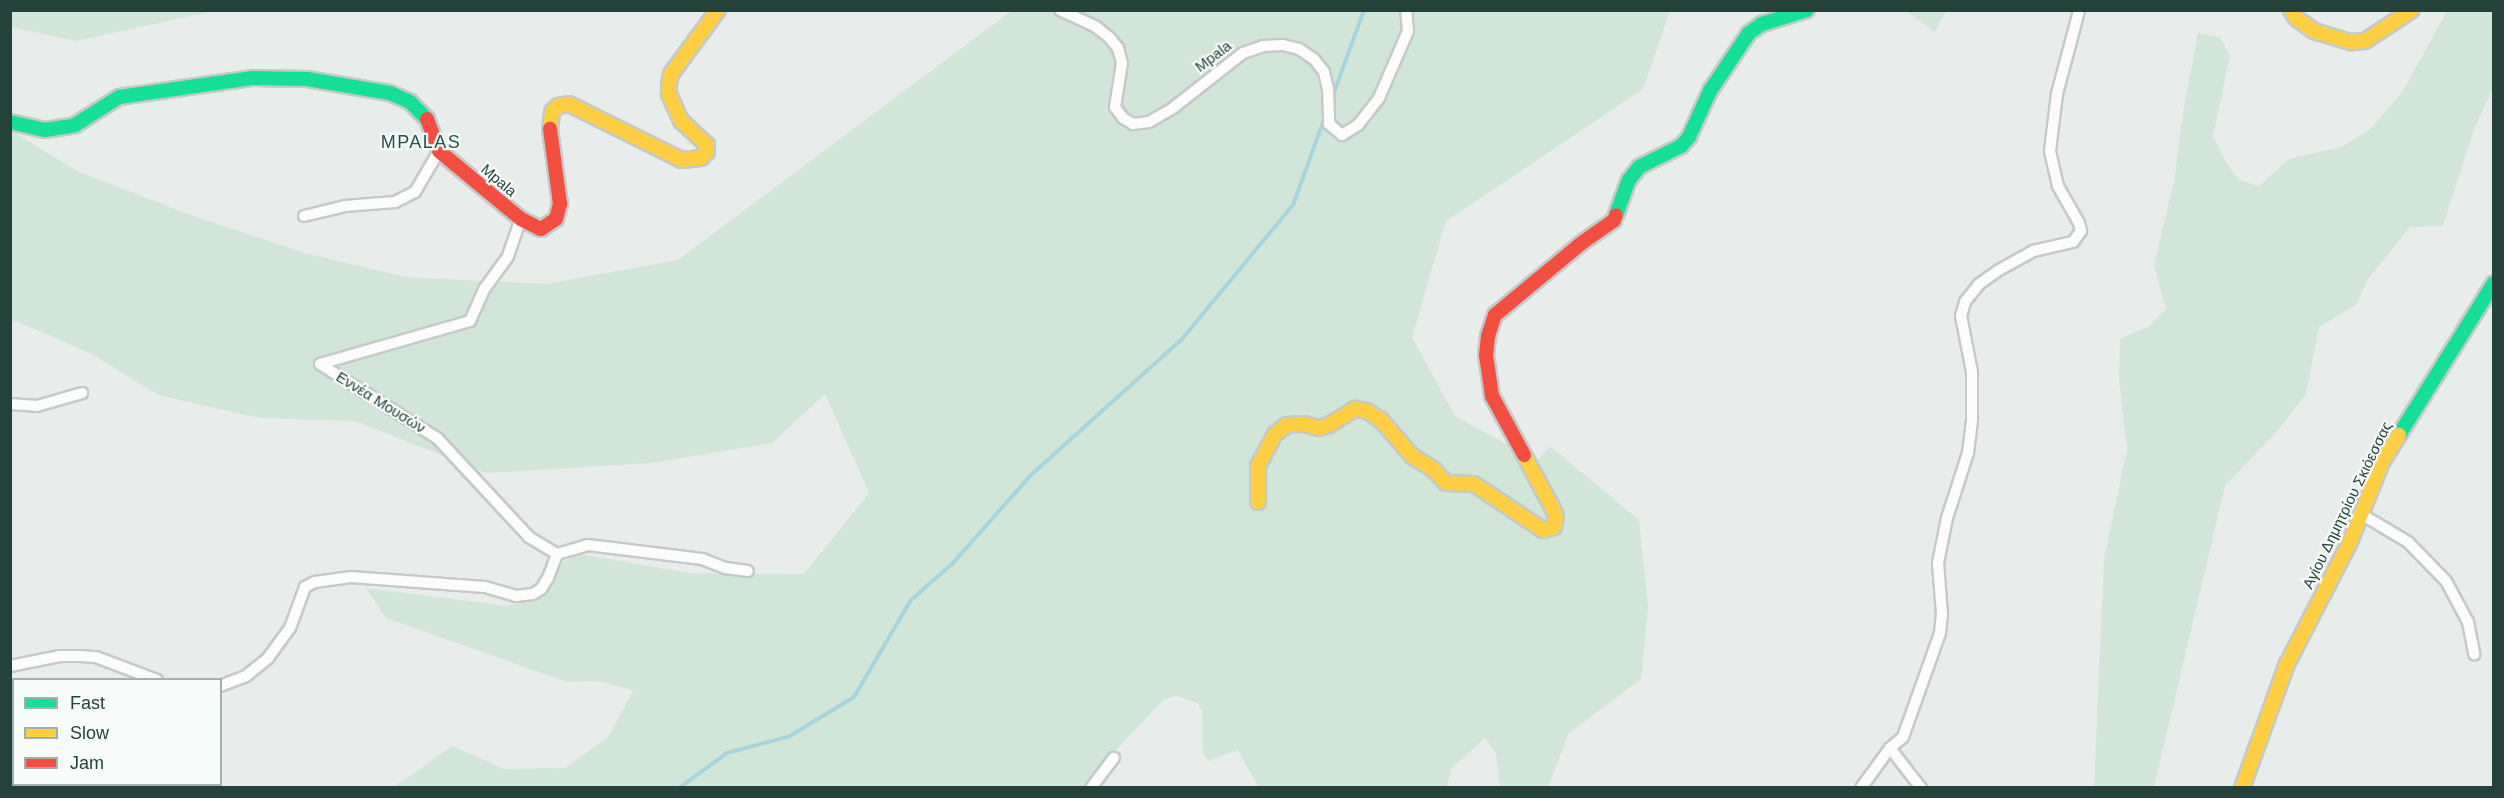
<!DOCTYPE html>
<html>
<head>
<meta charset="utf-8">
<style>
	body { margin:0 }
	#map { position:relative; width:2504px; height:798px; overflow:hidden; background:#e8edeb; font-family:Arial,sans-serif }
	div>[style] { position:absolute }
	.green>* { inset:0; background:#d1e6d8 }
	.stream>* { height:4px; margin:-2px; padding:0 2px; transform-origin:2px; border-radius:2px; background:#a9d4db }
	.roads { filter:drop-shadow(2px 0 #c5cac8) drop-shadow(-2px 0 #c5cac8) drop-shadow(0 2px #c5cac8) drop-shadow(0 -2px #c5cac8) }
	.street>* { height:10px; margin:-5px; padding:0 5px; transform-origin:5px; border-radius:5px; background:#fcfcfc }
	.fast>* { height:14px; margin:-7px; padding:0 7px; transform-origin:7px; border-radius:7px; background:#16e098 }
	.slow>* { height:14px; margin:-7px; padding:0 7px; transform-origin:7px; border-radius:7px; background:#ffcf43 }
	.jam>* { height:14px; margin:-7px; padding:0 7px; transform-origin:7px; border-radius:7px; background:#f24e42 }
	span { translate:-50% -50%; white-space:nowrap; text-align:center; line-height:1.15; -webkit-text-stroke:4.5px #f7fbf9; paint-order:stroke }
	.street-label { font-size:15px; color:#24423a }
	.quarter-label { font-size:18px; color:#1f5548; letter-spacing:1.5px }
	.frame { position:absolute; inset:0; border:12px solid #24423a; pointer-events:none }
	.legend { position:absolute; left:12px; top:678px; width:210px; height:108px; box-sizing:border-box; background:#f7fbf9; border:2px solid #a3b1ad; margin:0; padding:8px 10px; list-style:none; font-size:18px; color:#24423a }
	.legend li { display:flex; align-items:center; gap:12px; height:30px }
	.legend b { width:30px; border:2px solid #a3b1ad }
</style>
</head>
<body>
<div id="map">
	<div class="green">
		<i style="clip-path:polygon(11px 10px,214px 10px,214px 11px,76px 41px,11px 27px)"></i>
		<i style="clip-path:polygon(1011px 11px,1670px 11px,1643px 89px,1446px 221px,1412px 337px,1455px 416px,1537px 461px,1550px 446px,1639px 520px,1648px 606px,1641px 679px,1569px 733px,1548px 787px,1500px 787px,1496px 753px,1485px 738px,1451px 769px,1447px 787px,1258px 787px,1238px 750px,1208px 761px,1203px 753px,1202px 711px,1198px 703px,1176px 696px,1163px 700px,1081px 787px,394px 787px,452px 746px,505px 769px,565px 768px,608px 737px,633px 691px,600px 681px,567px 682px,386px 618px,366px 588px,508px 606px,547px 592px,558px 564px,579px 554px,689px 573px,804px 574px,869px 493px,825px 394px,772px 443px,652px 463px,487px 473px,355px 421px,259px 418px,158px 395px,90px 353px,11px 319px,10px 130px,77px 171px,196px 217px,305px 253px,405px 277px,546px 284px,678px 260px)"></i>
		<i style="clip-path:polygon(1906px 11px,1946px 11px,1935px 32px)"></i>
		<i style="clip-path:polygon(2447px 11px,2493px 11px,2494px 86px,2474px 129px,2443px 226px,2410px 227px,2368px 279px,2356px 305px,2319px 327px,2306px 394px,2274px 435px,2225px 486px,2154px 787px,2094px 787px,2104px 559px,2127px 449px,2119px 381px,2120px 339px,2149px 326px,2166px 309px,2154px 265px,2175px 176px,2183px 112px,2198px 33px,2220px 37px,2230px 56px,2213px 136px,2227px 164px,2240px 180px,2259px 186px,2289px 159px,2341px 147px,2368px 131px,2401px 94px)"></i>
	</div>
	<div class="stream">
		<i style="left:1332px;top:98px;width:94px;rotate:-70deg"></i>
		<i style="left:679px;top:788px;width:59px;rotate:-36.1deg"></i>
		<i style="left:727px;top:753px;width:65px;rotate:-15.1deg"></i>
		<i style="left:790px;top:736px;width:75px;rotate:-31.4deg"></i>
		<i style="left:854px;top:697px;width:113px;rotate:-59.6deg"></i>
		<i style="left:911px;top:600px;width:55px;rotate:-41.3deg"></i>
		<i style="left:952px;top:564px;width:119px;rotate:-48.4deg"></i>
		<i style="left:1031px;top:475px;width:203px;rotate:-42deg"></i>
		<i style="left:1182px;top:339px;width:174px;rotate:-50.4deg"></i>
		<i style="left:1293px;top:205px;width:94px;rotate:-70deg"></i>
	</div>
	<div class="roads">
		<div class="street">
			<i style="left:1060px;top:10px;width:40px;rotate:25deg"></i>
			<i style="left:1096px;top:27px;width:16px;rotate:38deg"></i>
			<i style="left:1109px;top:37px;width:14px;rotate:51deg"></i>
			<i style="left:1118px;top:48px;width:16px;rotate:75deg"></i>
			<i style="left:1122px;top:63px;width:45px;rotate:99deg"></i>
			<i style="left:1115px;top:107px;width:14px;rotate:54deg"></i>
			<i style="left:1123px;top:118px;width:12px;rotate:31deg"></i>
			<i style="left:1133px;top:124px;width:16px;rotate:-7deg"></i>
			<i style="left:1149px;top:122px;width:28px;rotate:-30deg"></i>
			<i style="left:1173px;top:108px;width:89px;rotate:-38.2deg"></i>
			<i style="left:1243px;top:53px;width:21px;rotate:-19deg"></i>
			<i style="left:1263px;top:46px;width:20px;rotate:-3deg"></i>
			<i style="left:1283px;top:45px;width:16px;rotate:14deg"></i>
			<i style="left:1299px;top:49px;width:18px;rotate:34deg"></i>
			<i style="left:1314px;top:59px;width:16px;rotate:52deg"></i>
			<i style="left:1324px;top:72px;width:17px;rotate:77deg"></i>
			<i style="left:1328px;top:89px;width:35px;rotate:88deg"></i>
			<i style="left:1329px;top:124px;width:17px;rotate:40deg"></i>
			<i style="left:1342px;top:135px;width:19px;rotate:-32deg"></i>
			<i style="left:1358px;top:125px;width:34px;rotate:-52deg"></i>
			<i style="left:1379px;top:98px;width:73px;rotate:-66.6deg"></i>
			<i style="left:1408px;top:31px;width:21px;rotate:-95deg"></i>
			<i style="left:304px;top:216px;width:42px;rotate:-13.7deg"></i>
			<i style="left:345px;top:206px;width:50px;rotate:-4.6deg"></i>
			<i style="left:395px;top:202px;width:22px;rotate:-27deg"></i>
			<i style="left:415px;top:192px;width:48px;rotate:-59.7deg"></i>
			<i style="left:10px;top:404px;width:27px;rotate:4deg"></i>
			<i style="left:37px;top:406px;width:47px;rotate:-16.1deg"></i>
			<i style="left:2361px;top:514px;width:55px;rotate:30.8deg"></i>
			<i style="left:2408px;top:542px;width:54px;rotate:45.7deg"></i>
			<i style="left:2446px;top:581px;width:47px;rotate:61.8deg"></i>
			<i style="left:2468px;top:622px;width:33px;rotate:79deg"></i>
			<i style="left:557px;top:554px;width:32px;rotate:-16deg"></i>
			<i style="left:588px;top:545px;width:115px;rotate:7deg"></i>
			<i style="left:702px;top:559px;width:26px;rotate:21deg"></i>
			<i style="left:726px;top:568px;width:22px;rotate:8deg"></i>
			<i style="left:10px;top:666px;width:51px;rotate:-11.3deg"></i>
			<i style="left:60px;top:656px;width:20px"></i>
			<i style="left:80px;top:656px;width:16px;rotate:4deg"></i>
			<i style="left:96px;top:657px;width:65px;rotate:20.7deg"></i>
			<i style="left:220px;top:686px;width:28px;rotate:-21deg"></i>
			<i style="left:246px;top:676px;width:28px;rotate:-39deg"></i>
			<i style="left:268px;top:658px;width:37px;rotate:-54deg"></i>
			<i style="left:290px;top:628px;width:44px;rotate:-69.9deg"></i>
			<i style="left:305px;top:587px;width:11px;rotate:-27deg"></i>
			<i style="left:315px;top:582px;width:36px;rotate:-8deg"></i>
			<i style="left:351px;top:577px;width:134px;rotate:4.3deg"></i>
			<i style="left:485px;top:587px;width:32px;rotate:16deg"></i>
			<i style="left:516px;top:596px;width:17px;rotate:-7deg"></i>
			<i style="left:533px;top:594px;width:9px;rotate:-32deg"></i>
			<i style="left:541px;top:589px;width:13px;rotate:-58deg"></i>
			<i style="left:548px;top:578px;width:26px;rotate:-69deg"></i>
			<i style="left:557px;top:554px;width:33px;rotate:-149deg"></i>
			<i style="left:529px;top:537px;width:135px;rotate:-132.9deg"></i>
			<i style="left:437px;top:438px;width:138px;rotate:-147.7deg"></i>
			<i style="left:320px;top:364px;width:156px;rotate:-16deg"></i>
			<i style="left:470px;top:321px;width:36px;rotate:-66deg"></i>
			<i style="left:485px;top:288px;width:39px;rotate:-54deg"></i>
			<i style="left:508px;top:256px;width:39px;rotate:-71deg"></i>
			<i style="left:1890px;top:748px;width:51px;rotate:52.2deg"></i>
			<i style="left:1091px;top:788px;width:38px;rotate:-53deg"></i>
			<i style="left:1861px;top:788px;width:49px;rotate:-54.1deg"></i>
			<i style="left:1890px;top:748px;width:17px;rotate:-40deg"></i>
			<i style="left:1903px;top:737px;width:110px;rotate:-70.4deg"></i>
			<i style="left:1940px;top:633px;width:19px;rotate:-84deg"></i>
			<i style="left:1942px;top:614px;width:51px;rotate:-94.5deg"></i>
			<i style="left:1938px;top:563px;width:46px;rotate:-78.7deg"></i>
			<i style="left:1947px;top:518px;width:68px;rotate:-72.1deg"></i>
			<i style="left:1968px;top:453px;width:34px;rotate:-83deg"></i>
			<i style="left:1972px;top:419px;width:47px;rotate:-90deg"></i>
			<i style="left:1972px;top:372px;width:57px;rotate:-101.1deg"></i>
			<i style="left:1961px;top:316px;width:15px;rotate:-74deg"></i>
			<i style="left:1965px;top:302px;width:23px;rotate:-52deg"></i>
			<i style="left:1979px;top:284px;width:24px;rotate:-35deg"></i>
			<i style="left:1999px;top:270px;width:39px;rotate:-29deg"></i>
			<i style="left:2033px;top:251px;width:41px;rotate:-12.7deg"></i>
			<i style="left:2073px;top:242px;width:14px;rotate:-54deg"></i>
			<i style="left:2081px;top:231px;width:8px;rotate:-104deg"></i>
			<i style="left:2079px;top:223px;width:43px;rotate:-119.6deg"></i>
			<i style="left:2058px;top:186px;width:36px;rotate:-103deg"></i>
			<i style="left:2050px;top:151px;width:57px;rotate:-83deg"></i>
			<i style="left:2057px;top:94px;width:86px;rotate:-75.2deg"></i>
		</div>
		<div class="fast">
			<i style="left:10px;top:122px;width:36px;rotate:13deg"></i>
			<i style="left:45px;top:130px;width:30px;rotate:-9deg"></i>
			<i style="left:75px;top:125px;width:52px;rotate:-32.5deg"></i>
			<i style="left:119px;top:97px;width:134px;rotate:-8.1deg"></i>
			<i style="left:252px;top:78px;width:55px;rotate:1deg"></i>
			<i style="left:307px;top:79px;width:84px;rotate:9.6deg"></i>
			<i style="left:390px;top:93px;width:22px;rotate:24deg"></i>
			<i style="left:410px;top:102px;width:24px;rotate:45deg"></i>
			<i style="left:1616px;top:215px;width:37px;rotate:-70deg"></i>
			<i style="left:1629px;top:180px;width:16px;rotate:-52deg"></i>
			<i style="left:1639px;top:167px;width:47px;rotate:-26.6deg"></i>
			<i style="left:1681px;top:146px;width:12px;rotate:-48deg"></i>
			<i style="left:1689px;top:137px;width:51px;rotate:-65.5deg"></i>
			<i style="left:1710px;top:91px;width:70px;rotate:-56.1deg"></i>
			<i style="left:1749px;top:33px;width:16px;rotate:-35deg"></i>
			<i style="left:1762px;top:24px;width:47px;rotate:-17.3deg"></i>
			<i style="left:2399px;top:435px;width:179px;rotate:-58deg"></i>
		</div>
		<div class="slow">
			<i style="left:2291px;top:10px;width:9px;rotate:58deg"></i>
			<i style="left:2296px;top:18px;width:22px;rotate:36deg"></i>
			<i style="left:2314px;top:31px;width:39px;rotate:17deg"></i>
			<i style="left:2351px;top:42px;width:14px;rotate:-4deg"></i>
			<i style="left:2365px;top:41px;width:56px;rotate:-33.4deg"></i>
			<i style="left:550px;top:129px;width:17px;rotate:-83deg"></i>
			<i style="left:552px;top:112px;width:8px;rotate:-45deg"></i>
			<i style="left:558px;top:106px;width:11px;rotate:-10deg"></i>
			<i style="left:569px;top:104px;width:126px;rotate:26.4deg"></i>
			<i style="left:682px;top:160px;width:19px;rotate:-6deg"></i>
			<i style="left:701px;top:158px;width:8px;rotate:-45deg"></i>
			<i style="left:707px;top:152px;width:7px;rotate:-90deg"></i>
			<i style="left:707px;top:145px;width:35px;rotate:-137deg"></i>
			<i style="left:681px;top:121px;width:30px;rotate:-114deg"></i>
			<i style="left:669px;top:94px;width:9px;rotate:-90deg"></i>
			<i style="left:669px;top:85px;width:11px;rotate:-80deg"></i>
			<i style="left:671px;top:74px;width:79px;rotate:-53.7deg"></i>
			<i style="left:1258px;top:502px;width:36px;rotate:-90deg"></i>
			<i style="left:1258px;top:466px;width:36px;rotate:-62deg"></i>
			<i style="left:1275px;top:434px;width:15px;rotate:-37deg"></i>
			<i style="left:1287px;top:425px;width:17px;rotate:-3deg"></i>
			<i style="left:1304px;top:424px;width:15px;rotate:16deg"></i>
			<i style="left:1318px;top:428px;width:11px;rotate:-15deg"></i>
			<i style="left:1329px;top:425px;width:31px;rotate:-32deg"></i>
			<i style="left:1355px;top:409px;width:12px;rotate:9deg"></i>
			<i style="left:1367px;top:411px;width:17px;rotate:33deg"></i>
			<i style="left:1381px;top:420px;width:48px;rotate:49.3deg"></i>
			<i style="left:1412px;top:456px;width:26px;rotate:32deg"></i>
			<i style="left:1434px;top:470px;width:18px;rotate:47deg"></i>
			<i style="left:1446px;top:483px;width:28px;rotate:2deg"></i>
			<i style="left:1474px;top:484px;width:83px;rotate:33.7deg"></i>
			<i style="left:1543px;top:530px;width:11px;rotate:-15deg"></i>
			<i style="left:1554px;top:527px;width:10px;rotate:-79deg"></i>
			<i style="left:1556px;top:517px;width:9px;rotate:-111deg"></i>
			<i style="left:1553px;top:509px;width:61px;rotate:-118.2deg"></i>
			<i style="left:2242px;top:788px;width:132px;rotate:-70.1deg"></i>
			<i style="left:2287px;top:664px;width:137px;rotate:-62.7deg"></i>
			<i style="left:2350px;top:542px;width:86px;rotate:-68.2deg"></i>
			<i style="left:2382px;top:462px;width:32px;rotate:-58deg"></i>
		</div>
		<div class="jam">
			<i style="left:427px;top:119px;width:34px;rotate:69deg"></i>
			<i style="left:439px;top:151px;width:107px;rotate:39.7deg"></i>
			<i style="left:521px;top:219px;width:22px;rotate:27deg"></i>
			<i style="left:541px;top:229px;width:18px;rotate:-34deg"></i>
			<i style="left:556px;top:219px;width:16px;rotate:-75deg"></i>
			<i style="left:560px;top:204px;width:76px;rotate:-97.6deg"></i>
			<i style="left:1524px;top:455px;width:67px;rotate:-118.5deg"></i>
			<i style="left:1492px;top:396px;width:41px;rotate:-98.3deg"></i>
			<i style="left:1486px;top:355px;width:19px;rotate:-84deg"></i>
			<i style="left:1488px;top:336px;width:22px;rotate:-72deg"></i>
			<i style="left:1495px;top:315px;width:114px;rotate:-39.7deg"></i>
			<i style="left:1583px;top:242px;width:38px;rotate:-35deg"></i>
			<i style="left:1614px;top:220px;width:5px;rotate:-68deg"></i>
		</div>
	</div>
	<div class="street-label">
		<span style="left:1213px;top:56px;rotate:-37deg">Mpala</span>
		<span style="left:499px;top:180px;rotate:40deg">Mpala</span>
		<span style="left:381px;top:402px;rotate:32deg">Εννέα Μουσών</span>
		<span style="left:2347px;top:505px;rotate:-64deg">Αγίου Δημητρίου Σκιόεσσας</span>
	</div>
	<div class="quarter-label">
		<span style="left:421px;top:142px">MPALAS</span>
	</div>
	<div class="frame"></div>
	<ul class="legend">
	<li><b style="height:8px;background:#16e098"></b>Fast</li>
	<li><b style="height:8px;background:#ffcf43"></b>Slow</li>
	<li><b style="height:8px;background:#f24e42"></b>Jam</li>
	</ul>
</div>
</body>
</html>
